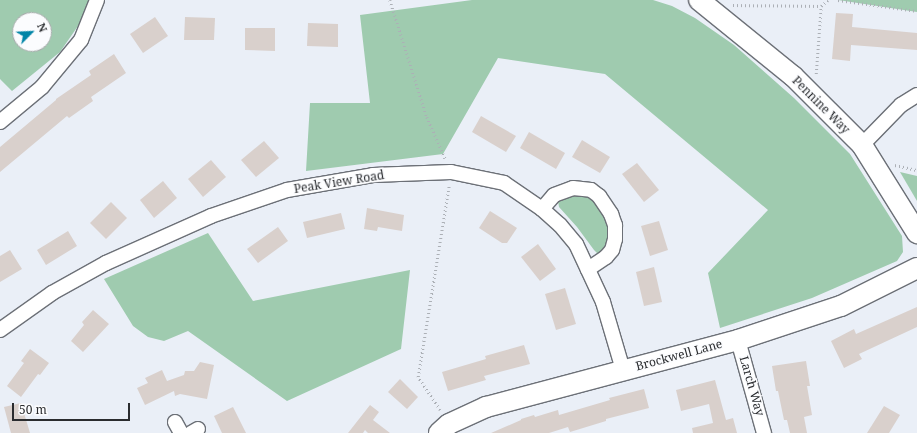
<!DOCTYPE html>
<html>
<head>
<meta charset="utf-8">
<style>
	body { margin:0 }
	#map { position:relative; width:917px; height:433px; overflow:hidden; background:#eaeff7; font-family:"Noto Serif",serif }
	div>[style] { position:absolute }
	.green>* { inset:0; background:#9fcbaf }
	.building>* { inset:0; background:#d9d0cc }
	.path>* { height:2.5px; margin-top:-1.25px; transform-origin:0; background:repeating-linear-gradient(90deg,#acb0b6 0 1px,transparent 0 4px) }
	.roads { filter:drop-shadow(1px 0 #6c7077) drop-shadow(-1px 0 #6c7077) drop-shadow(0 1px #6c7077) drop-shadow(0 -1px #6c7077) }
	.street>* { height:14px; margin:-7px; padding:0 7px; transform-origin:7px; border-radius:7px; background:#fff }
	.secondary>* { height:20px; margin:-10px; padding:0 10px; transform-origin:10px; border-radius:10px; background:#fff }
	span { translate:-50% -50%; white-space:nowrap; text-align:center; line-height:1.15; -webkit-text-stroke:3px #fbfcfe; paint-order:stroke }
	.street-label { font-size:12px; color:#2a2c2f }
	.north { position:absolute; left:12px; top:12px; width:40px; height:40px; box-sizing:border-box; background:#fbfcfe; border:1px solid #a7a9ab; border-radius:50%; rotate:66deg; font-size:11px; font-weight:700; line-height:16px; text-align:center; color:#2a2c2f }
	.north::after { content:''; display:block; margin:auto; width:14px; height:18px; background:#0085a7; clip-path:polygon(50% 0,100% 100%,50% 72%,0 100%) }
	.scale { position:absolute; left:12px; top:403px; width:118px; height:18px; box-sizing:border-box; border:2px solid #2a2c2f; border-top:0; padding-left:5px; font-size:12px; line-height:14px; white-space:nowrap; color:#2a2c2f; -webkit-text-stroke:3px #fbfcfe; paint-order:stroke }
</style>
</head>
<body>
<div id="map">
	<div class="green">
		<i style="clip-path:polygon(evenodd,0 0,90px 0,78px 26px,60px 52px,12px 91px,0 79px,0 0,20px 20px,44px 20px,44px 44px,20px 44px,20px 20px)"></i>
		<i style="clip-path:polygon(472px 0,653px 0,672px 6px,695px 18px,734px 45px,794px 98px,850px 154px,902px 236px,903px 252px,897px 261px,812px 298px,720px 328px,708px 273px,768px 210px,605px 74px,498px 58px,443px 154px,306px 171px,310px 103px,370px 103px,360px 15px)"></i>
		<i style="clip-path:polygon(838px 0,917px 0,917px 12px)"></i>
		<i style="clip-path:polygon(900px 172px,917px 176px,917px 201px)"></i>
		<i style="clip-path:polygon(575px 194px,586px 195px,596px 202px,610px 223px,608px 246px,603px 252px,598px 254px,594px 250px,577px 227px,559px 207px,558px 201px,561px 197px)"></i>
		<i style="clip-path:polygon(208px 233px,253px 301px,410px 270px,401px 349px,287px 401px,188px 331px,164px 341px,148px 337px,133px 326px,104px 279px)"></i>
	</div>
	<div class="building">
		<i style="clip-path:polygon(836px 13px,853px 14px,852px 27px,917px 33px,917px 50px,851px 45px,850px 61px,832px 59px)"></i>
		<i style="clip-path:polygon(155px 17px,168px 36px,143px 53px,130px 34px)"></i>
		<i style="clip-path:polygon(185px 17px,215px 18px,214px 40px,184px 40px)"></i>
		<i style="clip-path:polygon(308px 23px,338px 24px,338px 47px,307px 46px)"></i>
		<i style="clip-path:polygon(245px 28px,275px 28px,275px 51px,245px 50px)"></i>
		<i style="clip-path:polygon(114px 54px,126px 73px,91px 97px,93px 101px,69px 118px,67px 116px,0 172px,0 147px,56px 100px,56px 99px,91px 75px,89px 71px)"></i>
		<i style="clip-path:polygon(481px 116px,516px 136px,506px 152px,472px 132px)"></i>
		<i style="clip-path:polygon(529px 132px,565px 153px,556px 169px,520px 148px)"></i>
		<i style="clip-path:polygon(582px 140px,610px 157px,600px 173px,572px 157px)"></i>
		<i style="clip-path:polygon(264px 141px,279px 158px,256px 177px,241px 160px)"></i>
		<i style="clip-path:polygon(211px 160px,226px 177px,203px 197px,188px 179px)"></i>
		<i style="clip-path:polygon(637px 163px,659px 190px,644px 202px,622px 174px)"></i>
		<i style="clip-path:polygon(163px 181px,177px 198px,154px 218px,140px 200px)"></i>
		<i style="clip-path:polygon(111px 202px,127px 218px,106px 239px,90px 223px)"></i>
		<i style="clip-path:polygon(367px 208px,404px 215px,402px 231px,378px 227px,377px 231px,364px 229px)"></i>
		<i style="clip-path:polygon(490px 211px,517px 228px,507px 243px,502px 243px,479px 228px)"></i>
		<i style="clip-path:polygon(341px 213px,345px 229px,307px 238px,303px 222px)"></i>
		<i style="clip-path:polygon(659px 221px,668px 250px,650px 256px,641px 226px)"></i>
		<i style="clip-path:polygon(278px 227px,288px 241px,258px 263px,247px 249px)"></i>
		<i style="clip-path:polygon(68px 231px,77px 246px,46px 265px,37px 250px)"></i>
		<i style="clip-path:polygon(538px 244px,556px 269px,540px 281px,521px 257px)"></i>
		<i style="clip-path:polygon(10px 250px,22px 269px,0 282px,0 256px)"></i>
		<i style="clip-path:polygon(654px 267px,662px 302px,644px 306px,636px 272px)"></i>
		<i style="clip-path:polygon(565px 288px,576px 324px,556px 330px,545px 294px)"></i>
		<i style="clip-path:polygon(917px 307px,917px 327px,859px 354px,862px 359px,844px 368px,831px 341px,854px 329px,856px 334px)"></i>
		<i style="clip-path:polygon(93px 310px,109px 324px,83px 352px,71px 341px,84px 325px,82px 322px)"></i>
		<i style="clip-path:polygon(524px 345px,530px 364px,484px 376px,486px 380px,448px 391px,442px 372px,486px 359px,485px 356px)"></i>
		<i style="clip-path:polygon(30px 349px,49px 363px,40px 375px,38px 374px,21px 397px,7px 386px,24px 363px,21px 361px)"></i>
		<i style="clip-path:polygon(806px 361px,810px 386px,807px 386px,812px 415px,804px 417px,807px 433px,790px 433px,787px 420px,784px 420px,778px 391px,776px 391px,772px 366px)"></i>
		<i style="clip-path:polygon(200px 362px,214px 365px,207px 399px,180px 394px,175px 396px,174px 391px,145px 405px,137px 388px,148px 383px,145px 378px,162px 370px,167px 381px,184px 375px,185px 371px,194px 371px)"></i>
		<i style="clip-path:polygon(400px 379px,418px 397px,407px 409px,388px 392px)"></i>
		<i style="clip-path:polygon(715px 380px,726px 420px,733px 418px,737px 433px,693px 433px,692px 428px,713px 423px,709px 404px,681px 411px,676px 390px)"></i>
		<i style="clip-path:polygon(644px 389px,649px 408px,606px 419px,606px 421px,570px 432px,568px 427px,549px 433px,491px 433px,521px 420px,521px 419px,534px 415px,535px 417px,558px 410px,559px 415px,610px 400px,609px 398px)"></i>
		<i style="clip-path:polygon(21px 403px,30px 433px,11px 433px,4px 407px)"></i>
		<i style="clip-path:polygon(370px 405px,379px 412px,373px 420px,390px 433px,368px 433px,365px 430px,363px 433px,348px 433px)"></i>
		<i style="clip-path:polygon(884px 406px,900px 415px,889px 433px,867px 433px)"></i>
		<i style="clip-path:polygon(233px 407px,246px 433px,222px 433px,214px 416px)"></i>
	</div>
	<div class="path">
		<i style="left:390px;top:0;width:123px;rotate:72.5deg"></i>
		<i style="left:427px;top:117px;width:45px;rotate:66.3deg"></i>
		<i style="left:838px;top:0;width:80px;rotate:7.9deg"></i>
		<i style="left:733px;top:5px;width:88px;rotate:0.7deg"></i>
		<i style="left:821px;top:6px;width:9px;rotate:-41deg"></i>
		<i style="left:816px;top:74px;width:68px;rotate:-85.8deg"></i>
		<i style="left:895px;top:165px;width:23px;rotate:13deg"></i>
		<i style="left:440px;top:410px;width:40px;rotate:-124deg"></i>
		<i style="left:418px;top:377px;width:193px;rotate:-80.8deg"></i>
	</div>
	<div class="roads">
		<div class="street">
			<i style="left:0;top:122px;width:55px;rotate:-39.8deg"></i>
			<i style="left:42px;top:87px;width:61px;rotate:-50.3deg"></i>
			<i style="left:81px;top:40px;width:43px;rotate:-68.2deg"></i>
			<i style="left:862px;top:145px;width:56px;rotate:-45.7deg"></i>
			<i style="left:901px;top:105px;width:19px;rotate:-32deg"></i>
			<i style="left:542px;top:209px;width:18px;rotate:-49deg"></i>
			<i style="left:554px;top:195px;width:20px;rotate:-20deg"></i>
			<i style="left:573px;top:188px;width:18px;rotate:6deg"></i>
			<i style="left:591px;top:190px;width:10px;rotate:37deg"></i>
			<i style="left:599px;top:196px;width:22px;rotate:56deg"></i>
			<i style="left:611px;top:214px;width:12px;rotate:70deg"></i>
			<i style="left:615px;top:225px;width:14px;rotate:90deg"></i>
			<i style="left:615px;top:239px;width:11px;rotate:105deg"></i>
			<i style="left:612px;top:250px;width:9px;rotate:131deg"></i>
			<i style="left:606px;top:257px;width:22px;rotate:146deg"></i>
			<i style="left:0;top:330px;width:64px;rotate:-35.4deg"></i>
			<i style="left:52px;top:293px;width:62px;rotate:-29.1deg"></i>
			<i style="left:106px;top:263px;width:115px;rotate:-24.1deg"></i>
			<i style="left:211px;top:216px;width:80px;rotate:-18.9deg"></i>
			<i style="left:287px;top:190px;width:87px;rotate:-9.9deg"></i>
			<i style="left:373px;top:175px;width:78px;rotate:-2.2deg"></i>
			<i style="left:451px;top:172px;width:54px;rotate:11.7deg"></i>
			<i style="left:504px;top:183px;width:46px;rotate:34.4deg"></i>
			<i style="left:542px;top:209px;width:24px;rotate:42deg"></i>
			<i style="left:560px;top:225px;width:25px;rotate:50deg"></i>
			<i style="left:576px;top:244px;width:64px;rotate:65deg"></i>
			<i style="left:603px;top:302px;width:71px;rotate:73.6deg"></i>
			<i style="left:738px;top:340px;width:97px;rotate:74.4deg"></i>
			<i style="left:175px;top:422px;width:13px;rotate:61deg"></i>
			<i style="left:191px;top:433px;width:8px;rotate:-30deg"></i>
		</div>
		<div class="secondary">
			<i style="left:699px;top:0;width:121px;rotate:39deg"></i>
			<i style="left:793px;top:76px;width:98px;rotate:45deg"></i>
			<i style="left:862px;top:145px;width:104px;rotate:58deg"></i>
			<i style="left:439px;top:433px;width:13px;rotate:-42deg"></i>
			<i style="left:449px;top:424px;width:41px;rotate:-24.7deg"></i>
			<i style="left:486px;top:407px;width:261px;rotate:-14.9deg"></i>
			<i style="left:738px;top:340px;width:108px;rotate:-18.3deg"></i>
			<i style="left:841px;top:306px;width:85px;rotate:-26.6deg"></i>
		</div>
	</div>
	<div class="street-label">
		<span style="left:821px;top:105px;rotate:45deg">Pennine Way</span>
		<span style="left:339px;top:182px;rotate:-9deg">Peak View Road</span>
		<span style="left:679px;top:355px;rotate:-15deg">Brockwell Lane</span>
		<span style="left:752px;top:386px;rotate:74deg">Larch Way</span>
	</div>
	<div class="north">N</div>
	<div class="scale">50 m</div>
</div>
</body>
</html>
